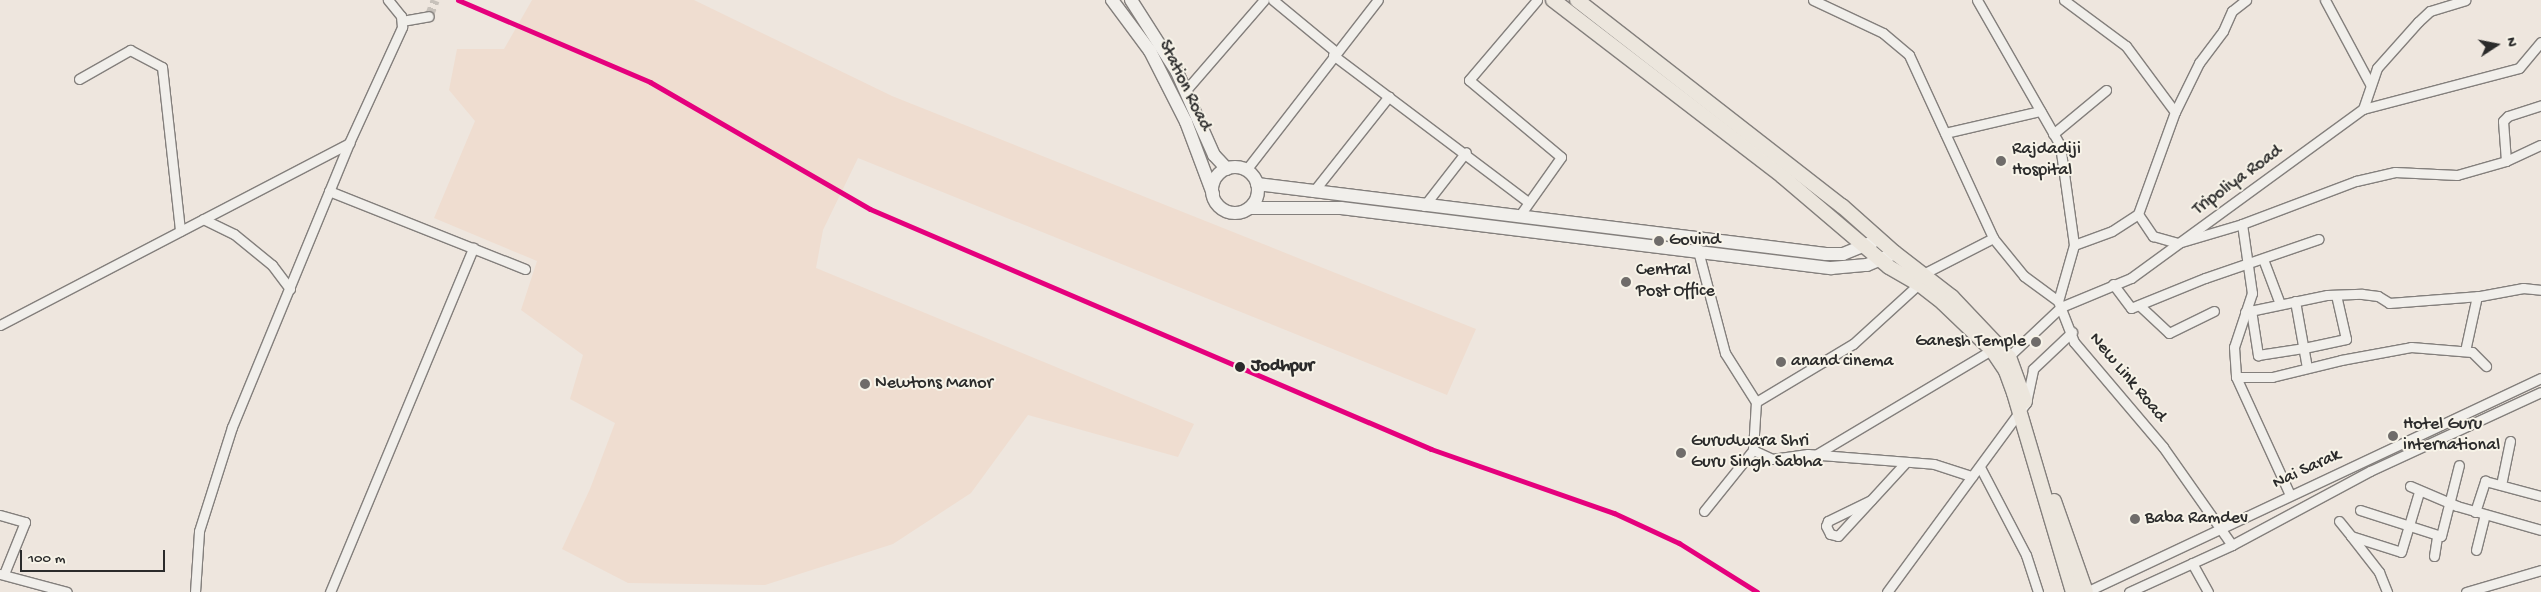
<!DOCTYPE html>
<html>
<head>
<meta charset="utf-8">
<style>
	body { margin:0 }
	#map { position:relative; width:2541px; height:592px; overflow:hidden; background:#eee6de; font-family:"Gochi Hand",sans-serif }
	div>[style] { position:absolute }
	.built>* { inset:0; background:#efddd0 }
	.street-tunnel>* { height:9px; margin-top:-4.5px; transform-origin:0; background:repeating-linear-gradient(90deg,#c7c1ba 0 9px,transparent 0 13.5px) }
	.roads { filter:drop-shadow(1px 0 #837f7c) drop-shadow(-1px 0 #837f7c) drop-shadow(0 1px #837f7c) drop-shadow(0 -1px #837f7c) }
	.street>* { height:9px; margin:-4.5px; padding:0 4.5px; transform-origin:4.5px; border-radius:4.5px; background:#f1efeb }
	.secondary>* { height:12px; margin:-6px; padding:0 6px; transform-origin:6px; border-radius:6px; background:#f1efeb }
	.secondary>.ring { margin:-6px; padding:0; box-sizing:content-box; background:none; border:12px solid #f1efeb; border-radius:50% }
	.primary>* { height:14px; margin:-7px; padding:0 7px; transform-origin:7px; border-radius:7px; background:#ece6dd }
	.rail-1>* { height:5px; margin:-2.5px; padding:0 2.5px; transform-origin:2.5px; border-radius:2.5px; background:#e5007d }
	.dots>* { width:14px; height:14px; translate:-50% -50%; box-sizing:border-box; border:2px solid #f7f3e8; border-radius:50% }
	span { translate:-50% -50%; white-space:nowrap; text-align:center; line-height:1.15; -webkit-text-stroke:4px #f7f3e8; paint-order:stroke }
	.street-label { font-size:18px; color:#2b2b2b }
	.poi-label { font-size:18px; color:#2b2b2b }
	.left { translate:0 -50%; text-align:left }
	.right { translate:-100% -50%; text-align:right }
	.stop-label { font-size:18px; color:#2b2b2b; font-weight:700 }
	.north { position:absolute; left:2471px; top:20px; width:50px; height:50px; -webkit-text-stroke:4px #f7f3e8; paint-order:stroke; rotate:79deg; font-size:14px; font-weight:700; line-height:20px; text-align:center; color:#2b2b2b }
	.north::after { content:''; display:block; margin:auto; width:18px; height:22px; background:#2b2b2b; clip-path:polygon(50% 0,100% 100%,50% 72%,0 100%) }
	.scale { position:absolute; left:20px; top:550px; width:145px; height:22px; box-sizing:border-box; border:2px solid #2b2b2b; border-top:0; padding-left:6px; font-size:15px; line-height:18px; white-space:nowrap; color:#2b2b2b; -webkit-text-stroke:4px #f7f3e8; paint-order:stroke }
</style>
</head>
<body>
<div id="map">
	<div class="built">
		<i style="clip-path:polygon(532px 0,694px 0,892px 96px,1476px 329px,1447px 395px,858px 158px,823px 230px,816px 268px,1194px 424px,1178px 457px,1028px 415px,971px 493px,893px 544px,765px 585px,628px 583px,562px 549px,590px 489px,615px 423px,570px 399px,583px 355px,521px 310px,537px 261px,434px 218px,475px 121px,449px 90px,457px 49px,504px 49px)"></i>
	</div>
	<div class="street-tunnel">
		<i style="left:429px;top:16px;width:17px;rotate:-69deg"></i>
	</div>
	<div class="roads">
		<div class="street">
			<i style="left:1273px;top:0;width:82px;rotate:39.5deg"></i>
			<i style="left:1813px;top:0;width:77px;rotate:25.2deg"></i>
			<i style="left:1883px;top:33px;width:34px;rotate:40deg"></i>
			<i style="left:1909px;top:55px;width:201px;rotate:65.3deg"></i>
			<i style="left:1993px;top:238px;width:49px;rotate:50.8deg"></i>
			<i style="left:2024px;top:276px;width:42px;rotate:36.3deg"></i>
			<i style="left:2058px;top:301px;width:44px;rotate:68.7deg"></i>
			<i style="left:2074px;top:342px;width:138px;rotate:49.7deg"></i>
			<i style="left:2163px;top:447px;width:120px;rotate:54.9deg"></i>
			<i style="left:1977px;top:0;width:167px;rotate:60.2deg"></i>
			<i style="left:2060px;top:145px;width:101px;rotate:82deg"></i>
			<i style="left:2074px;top:245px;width:58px;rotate:105.9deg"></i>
			<i style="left:2064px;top:0;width:77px;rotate:36.6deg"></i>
			<i style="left:2126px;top:46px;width:82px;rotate:53.4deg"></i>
			<i style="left:2325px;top:0;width:95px;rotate:61.8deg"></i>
			<i style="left:402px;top:21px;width:27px;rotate:-10deg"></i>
			<i style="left:1333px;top:55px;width:243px;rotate:37deg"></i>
			<i style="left:79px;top:79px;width:59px;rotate:-29.6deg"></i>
			<i style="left:130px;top:50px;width:36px;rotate:28deg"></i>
			<i style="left:162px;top:67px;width:165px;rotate:83.7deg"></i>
			<i style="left:1186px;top:90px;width:119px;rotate:-49.1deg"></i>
			<i style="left:2363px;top:109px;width:161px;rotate:-14.7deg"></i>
			<i style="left:2519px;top:68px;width:34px;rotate:-50deg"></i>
			<i style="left:1945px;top:133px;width:98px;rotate:-13deg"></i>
			<i style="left:2053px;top:134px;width:69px;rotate:-39.7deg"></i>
			<i style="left:2506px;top:161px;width:40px;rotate:-94.3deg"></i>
			<i style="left:2503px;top:121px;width:7px;rotate:-45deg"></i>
			<i style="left:2508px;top:116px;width:35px;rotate:-18deg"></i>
			<i style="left:1246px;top:170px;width:215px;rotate:-52.2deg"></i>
			<i style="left:329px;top:191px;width:211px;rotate:21.7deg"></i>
			<i style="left:1313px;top:192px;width:122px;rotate:-51.6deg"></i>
			<i style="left:1424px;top:206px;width:68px;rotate:-52.1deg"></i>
			<i style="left:2138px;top:214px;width:27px;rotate:56deg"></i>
			<i style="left:2153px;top:236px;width:26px;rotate:16deg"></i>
			<i style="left:2178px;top:243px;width:67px;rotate:-16.5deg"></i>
			<i style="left:2242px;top:224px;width:122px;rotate:-20.7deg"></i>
			<i style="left:2356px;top:181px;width:40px;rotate:-13deg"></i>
			<i style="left:2395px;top:172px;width:62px;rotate:2.8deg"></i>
			<i style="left:2457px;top:175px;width:51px;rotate:-15.9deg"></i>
			<i style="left:2506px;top:161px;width:38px;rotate:-25deg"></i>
			<i style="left:1520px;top:215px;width:71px;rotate:-54.7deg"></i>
			<i style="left:1561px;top:157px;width:120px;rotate:-140.1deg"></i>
			<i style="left:1469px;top:80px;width:105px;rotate:-49.6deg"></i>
			<i style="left:203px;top:219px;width:34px;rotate:26deg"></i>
			<i style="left:234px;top:234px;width:49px;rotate:39.2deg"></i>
			<i style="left:272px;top:265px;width:30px;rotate:53deg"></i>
			<i style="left:2242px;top:224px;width:70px;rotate:81.8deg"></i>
			<i style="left:2252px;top:293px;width:57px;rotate:108.4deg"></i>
			<i style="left:2234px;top:347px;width:30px;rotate:86deg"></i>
			<i style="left:2236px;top:377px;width:130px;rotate:65.4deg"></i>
			<i style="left:2074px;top:245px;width:40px;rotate:-20.2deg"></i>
			<i style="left:2112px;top:231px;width:31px;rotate:-33deg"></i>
			<i style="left:2138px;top:214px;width:109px;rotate:-70.1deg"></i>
			<i style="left:2175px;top:112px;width:55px;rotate:-63.9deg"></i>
			<i style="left:2199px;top:63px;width:40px;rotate:-53deg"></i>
			<i style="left:2223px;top:31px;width:22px;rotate:-66deg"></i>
			<i style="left:2232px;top:11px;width:18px;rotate:-38deg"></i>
			<i style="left:1697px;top:247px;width:110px;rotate:75.2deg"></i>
			<i style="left:1725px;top:353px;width:58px;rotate:57.7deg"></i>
			<i style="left:1756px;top:402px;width:48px;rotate:93.6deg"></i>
			<i style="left:1753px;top:450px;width:21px;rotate:25deg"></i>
			<i style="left:1772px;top:459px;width:36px;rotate:-8deg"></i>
			<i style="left:1808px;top:454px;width:126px;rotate:4.5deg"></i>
			<i style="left:1934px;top:464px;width:40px;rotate:18deg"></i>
			<i style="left:2263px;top:259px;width:48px;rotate:69.3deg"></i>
			<i style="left:1923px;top:274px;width:79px;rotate:-27.2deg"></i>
			<i style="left:2113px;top:284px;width:30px;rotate:53deg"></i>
			<i style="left:2131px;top:308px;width:80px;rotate:-22.1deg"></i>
			<i style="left:2205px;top:278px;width:120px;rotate:-19deg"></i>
			<i style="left:2295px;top:301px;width:68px;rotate:79.8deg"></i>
			<i style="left:2139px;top:305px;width:41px;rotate:43deg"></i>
			<i style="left:2169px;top:333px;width:50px;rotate:-26.1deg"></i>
			<i style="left:2251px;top:310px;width:46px;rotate:81.2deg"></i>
			<i style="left:2258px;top:355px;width:47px;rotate:-8.7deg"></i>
			<i style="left:2304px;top:348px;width:43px;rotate:-12.1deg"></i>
			<i style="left:2346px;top:339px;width:45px;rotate:-102.8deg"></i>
			<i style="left:2245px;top:312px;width:84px;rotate:-11.7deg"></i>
			<i style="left:2327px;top:295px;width:35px;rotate:-2deg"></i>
			<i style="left:2362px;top:294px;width:16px;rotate:7deg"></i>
			<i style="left:2378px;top:296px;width:13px;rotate:32deg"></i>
			<i style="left:2389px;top:303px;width:91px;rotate:-4.4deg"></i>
			<i style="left:2480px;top:296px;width:44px;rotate:-10.5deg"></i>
			<i style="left:2523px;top:288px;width:18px;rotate:6deg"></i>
			<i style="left:0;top:325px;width:394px;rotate:-27.5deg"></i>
			<i style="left:2465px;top:351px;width:56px;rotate:-77.7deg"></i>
			<i style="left:2006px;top:359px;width:76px;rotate:-43.4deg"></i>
			<i style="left:2061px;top:307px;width:76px;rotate:-22.5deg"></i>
			<i style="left:2131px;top:278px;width:287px;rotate:-36.1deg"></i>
			<i style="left:2363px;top:109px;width:43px;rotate:-71.1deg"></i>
			<i style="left:2377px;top:68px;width:62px;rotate:-48.3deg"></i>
			<i style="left:2418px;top:22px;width:16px;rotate:-43deg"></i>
			<i style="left:2430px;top:11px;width:37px;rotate:-17deg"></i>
			<i style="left:2236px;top:377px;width:36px"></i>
			<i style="left:2272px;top:377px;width:71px;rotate:-13.8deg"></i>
			<i style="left:2341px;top:360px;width:71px;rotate:-10.5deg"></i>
			<i style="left:2411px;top:347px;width:61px;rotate:4.7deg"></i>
			<i style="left:2472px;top:352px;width:20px;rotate:45deg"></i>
			<i style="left:1756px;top:402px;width:113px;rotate:-30.9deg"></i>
			<i style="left:1853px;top:344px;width:92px;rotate:-42.4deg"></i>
			<i style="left:1817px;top:454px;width:207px;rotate:-30.8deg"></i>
			<i style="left:1980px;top:467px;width:99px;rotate:62.4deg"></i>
			<i style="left:2026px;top:555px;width:39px;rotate:72deg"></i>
			<i style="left:2501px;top:485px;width:45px;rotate:-78.4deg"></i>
			<i style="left:2410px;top:486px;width:51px;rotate:23.1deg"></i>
			<i style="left:2457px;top:506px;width:87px;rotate:15.9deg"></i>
			<i style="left:1871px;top:500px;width:48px;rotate:154deg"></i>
			<i style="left:1828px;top:521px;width:5px;rotate:112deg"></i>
			<i style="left:1826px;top:526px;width:9px;rotate:63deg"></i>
			<i style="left:1830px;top:534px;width:8px;rotate:14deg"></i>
			<i style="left:1838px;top:536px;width:100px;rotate:-47.4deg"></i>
			<i style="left:2360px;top:510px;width:85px;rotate:17.8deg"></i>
			<i style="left:2441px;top:536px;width:73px;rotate:-75.8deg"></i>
			<i style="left:1704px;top:511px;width:78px;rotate:-51.2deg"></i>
			<i style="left:2475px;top:512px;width:33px;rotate:-72deg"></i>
			<i style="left:2485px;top:481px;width:58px;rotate:15deg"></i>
			<i style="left:0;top:515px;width:26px;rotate:16deg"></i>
			<i style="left:25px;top:522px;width:56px;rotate:112deg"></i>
			<i style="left:2339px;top:521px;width:19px;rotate:51deg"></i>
			<i style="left:2351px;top:536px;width:52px;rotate:17.7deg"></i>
			<i style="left:2401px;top:552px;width:63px;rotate:-73.3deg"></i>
			<i style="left:2351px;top:536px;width:46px;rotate:52.1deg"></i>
			<i style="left:2379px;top:572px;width:22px;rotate:68deg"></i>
			<i style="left:2476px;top:550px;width:36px;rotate:-76deg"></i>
			<i style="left:2434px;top:556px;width:20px;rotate:-81deg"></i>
			<i style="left:2192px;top:563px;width:33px;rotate:61deg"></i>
			<i style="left:0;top:574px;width:69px;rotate:15deg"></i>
			<i style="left:195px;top:592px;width:61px;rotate:-86.2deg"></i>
			<i style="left:199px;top:531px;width:109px;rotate:-72.4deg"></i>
			<i style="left:232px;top:427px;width:307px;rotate:-67.6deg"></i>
			<i style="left:349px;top:143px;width:128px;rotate:-65.4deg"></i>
			<i style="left:402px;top:27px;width:11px;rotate:-95deg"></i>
			<i style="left:401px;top:16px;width:21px;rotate:-129deg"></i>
			<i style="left:330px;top:592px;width:373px;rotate:-67.4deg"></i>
			<i style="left:1887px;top:592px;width:235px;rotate:-53.7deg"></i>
			<i style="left:2026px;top:403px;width:35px;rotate:-78deg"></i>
			<i style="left:2033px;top:369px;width:54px;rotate:-43.5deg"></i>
			<i style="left:2086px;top:592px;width:503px;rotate:-25.19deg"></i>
			<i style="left:2129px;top:592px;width:113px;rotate:-24.5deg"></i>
			<i style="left:2232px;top:545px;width:157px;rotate:-28.2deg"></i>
			<i style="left:2370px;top:471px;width:188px;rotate:-24.8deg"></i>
			<i style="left:2466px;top:592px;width:78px;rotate:-16.3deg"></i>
		</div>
		<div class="secondary">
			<i style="left:1112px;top:0;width:64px;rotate:53.3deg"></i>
			<i style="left:1150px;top:51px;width:80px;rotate:63.1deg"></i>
			<i style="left:1186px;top:122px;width:77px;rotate:69.4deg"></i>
			<i style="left:1131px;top:0;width:85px;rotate:57.4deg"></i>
			<i style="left:1177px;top:72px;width:91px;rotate:66deg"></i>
			<i style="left:1214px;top:155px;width:19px;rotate:47deg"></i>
			<i class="ring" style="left:1212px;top:167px;width:34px;height:34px"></i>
			<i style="left:1257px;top:184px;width:573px;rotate:7.01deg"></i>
			<i style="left:1826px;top:254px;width:17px"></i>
			<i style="left:1843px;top:254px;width:32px;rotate:-22deg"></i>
			<i style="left:1250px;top:208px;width:91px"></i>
			<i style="left:1341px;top:208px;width:494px;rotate:7deg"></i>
			<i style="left:1831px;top:268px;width:36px;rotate:-5deg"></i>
			<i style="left:1867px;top:265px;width:30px;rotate:-23deg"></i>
		</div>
		<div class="primary">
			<i style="left:1553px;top:0;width:289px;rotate:37.5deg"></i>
			<i style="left:1782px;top:176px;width:140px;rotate:40.4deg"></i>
			<i style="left:1889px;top:267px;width:34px;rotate:30deg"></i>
			<i style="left:1919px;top:284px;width:31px;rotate:38deg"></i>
			<i style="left:1943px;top:303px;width:68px;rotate:43.8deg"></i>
			<i style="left:1992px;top:350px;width:25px;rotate:56deg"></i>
			<i style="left:2006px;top:371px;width:23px;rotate:70deg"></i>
			<i style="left:2014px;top:393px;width:208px;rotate:73.5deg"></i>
			<i style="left:1577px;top:0;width:336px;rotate:37.9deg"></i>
			<i style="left:1842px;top:206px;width:71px;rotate:41.6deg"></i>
			<i style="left:1895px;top:253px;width:72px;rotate:37.7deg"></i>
			<i style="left:1952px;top:297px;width:83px;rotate:46.5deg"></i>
			<i style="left:2009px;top:357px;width:47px;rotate:70deg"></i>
			<i style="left:2054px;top:501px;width:96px;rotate:70.6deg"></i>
		</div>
	</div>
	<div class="rail-1">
		<i style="left:458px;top:0;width:209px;rotate:23.1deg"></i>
		<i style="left:650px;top:82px;width:254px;rotate:30deg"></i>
		<i style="left:870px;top:209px;width:610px;rotate:23.16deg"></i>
		<i style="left:1431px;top:449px;width:194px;rotate:19.3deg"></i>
		<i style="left:1614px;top:513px;width:72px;rotate:24.8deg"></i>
		<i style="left:1679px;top:543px;width:92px;rotate:32.1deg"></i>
	</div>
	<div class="dots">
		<i style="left:2001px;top:161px;background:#6f6c6a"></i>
		<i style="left:1659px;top:241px;background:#6f6c6a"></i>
		<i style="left:1626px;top:282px;background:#6f6c6a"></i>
		<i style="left:2036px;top:342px;background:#6f6c6a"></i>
		<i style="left:1781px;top:362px;background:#6f6c6a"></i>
		<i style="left:1240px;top:367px;background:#2b2b2b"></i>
		<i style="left:865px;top:384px;background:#6f6c6a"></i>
		<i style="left:2393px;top:436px;background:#6f6c6a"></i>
		<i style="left:1681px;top:453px;background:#6f6c6a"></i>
		<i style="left:2135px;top:519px;background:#6f6c6a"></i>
	</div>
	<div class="street-label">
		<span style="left:1184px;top:86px;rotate:64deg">Station Road</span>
		<span style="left:2238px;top:181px;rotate:-36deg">Tripoliya Road</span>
		<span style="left:2127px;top:378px;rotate:50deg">New Link Road</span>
		<span style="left:2307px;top:470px;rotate:-25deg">Nai Sarak</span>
	</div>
	<div class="poi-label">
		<span class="left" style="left:2012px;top:161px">Rajdadiji<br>Hospital</span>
		<span class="left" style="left:1669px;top:241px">Govind</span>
		<span class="left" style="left:1636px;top:282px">Central<br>Post Office</span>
		<span class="right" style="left:2026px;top:342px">Ganesh Temple</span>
		<span class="left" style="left:1791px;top:362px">anand cinema</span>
		<span class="left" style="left:875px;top:384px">Newtons Manor</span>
		<span class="left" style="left:2403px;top:436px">Hotel Guru<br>international</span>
		<span class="left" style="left:1691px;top:453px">Gurudwara Shri<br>Guru Singh Sabha</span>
		<span class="left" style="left:2145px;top:519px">Baba Ramdev</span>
	</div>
	<div class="stop-label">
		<span class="left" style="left:1251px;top:367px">Jodhpur</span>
	</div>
	<div class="north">N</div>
	<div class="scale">100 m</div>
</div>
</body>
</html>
